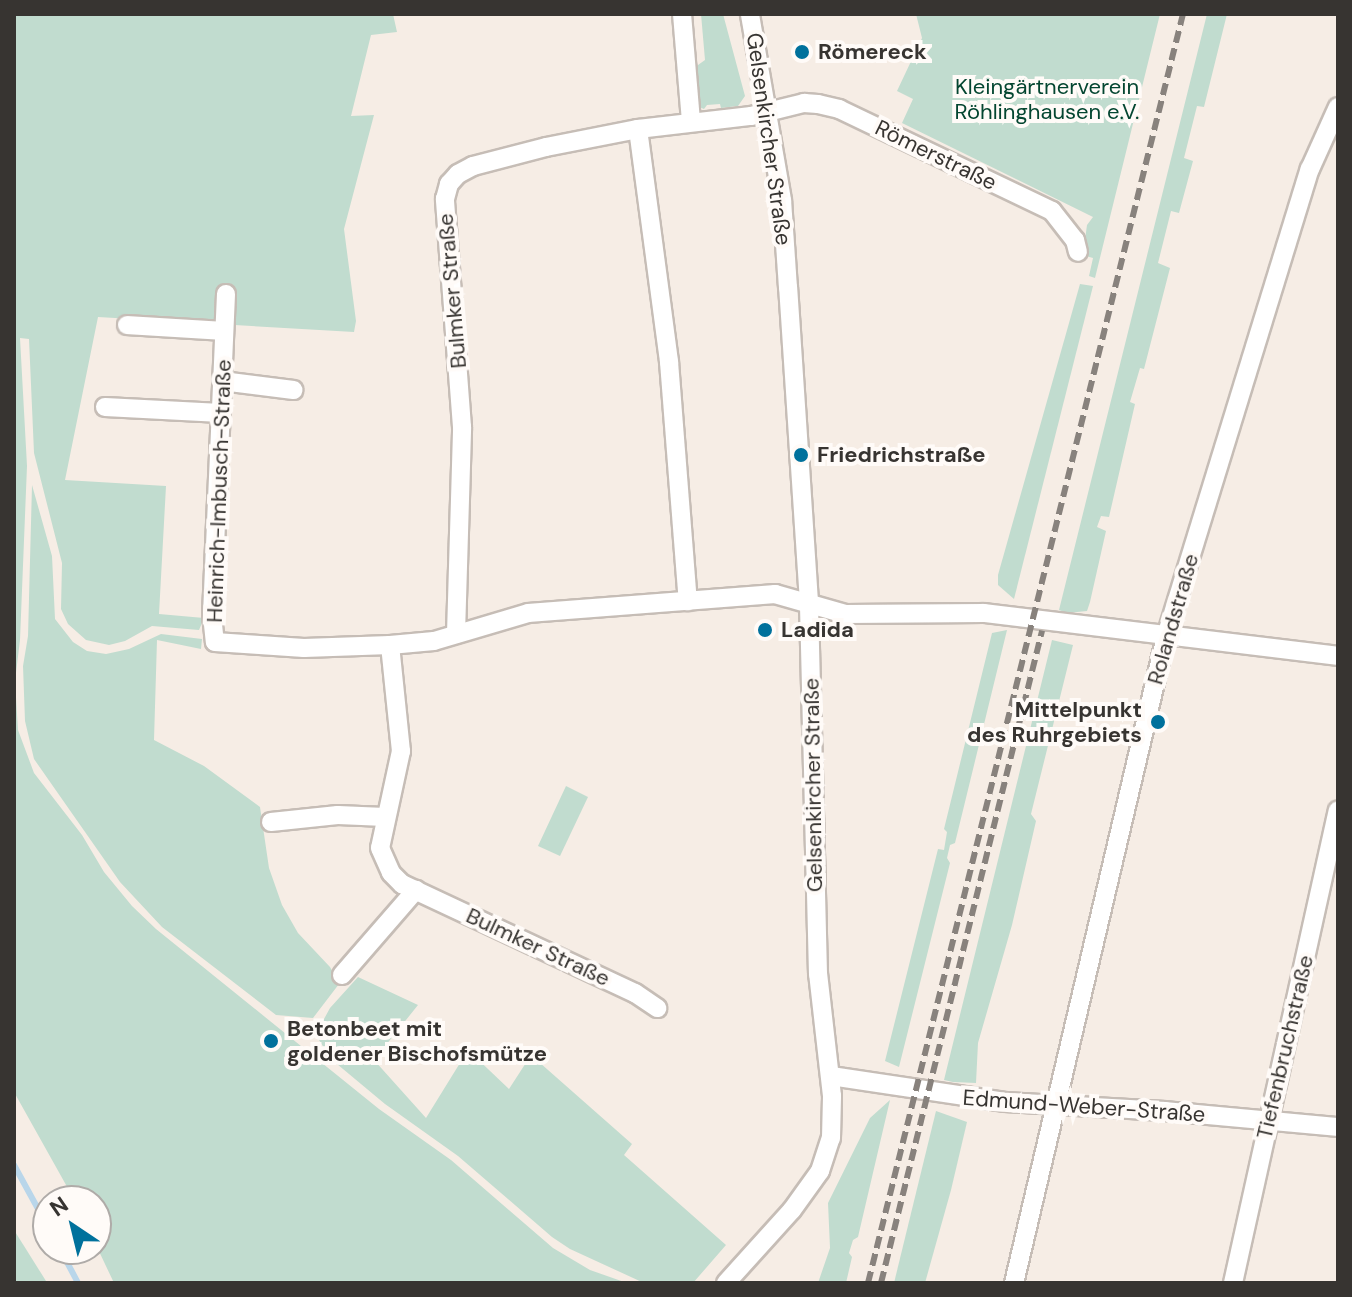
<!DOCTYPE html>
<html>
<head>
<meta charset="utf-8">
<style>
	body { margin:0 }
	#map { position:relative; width:1352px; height:1297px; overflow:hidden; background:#f6ede5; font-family:"DM Sans",sans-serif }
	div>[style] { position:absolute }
	.green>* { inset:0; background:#c1dccf }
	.stream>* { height:6px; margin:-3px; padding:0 3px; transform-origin:3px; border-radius:3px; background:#b9d6ea }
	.roads { filter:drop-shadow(2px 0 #c6bdb6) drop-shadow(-2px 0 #c6bdb6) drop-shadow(0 2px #c6bdb6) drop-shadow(0 -2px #c6bdb6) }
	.minor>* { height:18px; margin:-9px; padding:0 9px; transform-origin:9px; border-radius:9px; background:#fff }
	.rail>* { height:6px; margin-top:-3px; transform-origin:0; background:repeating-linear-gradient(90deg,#88827d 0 12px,transparent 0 18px) }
	.dots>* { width:22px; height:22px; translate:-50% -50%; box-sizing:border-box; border:4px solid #fffbf8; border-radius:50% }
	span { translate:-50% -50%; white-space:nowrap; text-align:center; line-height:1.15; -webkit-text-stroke:8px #fffbf8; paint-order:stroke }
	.poi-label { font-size:22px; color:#373431; font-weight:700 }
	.left { translate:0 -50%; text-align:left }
	.right { translate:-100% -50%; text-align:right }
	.park-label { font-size:22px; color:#044631 }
	.street-label { font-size:22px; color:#373431 }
	.frame { position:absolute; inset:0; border:16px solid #373431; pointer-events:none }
	.north { position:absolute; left:32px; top:1185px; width:80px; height:80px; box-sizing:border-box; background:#fffbf8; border:2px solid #afaba8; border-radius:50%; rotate:325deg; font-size:22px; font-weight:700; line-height:32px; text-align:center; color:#373431 }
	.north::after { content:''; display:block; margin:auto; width:28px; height:36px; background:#00719c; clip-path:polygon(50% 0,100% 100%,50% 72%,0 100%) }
</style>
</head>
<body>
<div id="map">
	<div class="green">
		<i style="clip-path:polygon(14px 14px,393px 14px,397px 32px,371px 35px,351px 116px,374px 115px,344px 229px,356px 321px,354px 332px,98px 317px,65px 480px,166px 486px,159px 614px,204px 618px,199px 630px,152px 626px,125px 641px,109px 645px,86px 640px,68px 624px,61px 609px,62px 563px,34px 453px,29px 339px,20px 338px,27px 466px,20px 640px,15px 681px,18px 730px,34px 773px,82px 835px,104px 872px,132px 906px,156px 929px,379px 1109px,451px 1160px,553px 1248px,590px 1270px,627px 1283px,114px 1283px,96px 1245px,96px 1201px,75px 1201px,14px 1092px)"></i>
		<i style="clip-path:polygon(701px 14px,723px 14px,745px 96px,738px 106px,721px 108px,720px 104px,707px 105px,704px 109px,697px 106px,691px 70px,705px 60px)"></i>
		<i style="clip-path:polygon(916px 14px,1160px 14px,1095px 278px,1089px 276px,1093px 258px,1086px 256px,1084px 247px,1087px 225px,1093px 217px,902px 123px,913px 99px,897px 91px,922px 38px)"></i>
		<i style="clip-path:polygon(1207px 14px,1227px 14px,1204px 107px,1197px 106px,1184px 158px,1193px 161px,1179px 213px,1171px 211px,1158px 263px,1170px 268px,1144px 369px,1140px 368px,1130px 402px,1135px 404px,1109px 517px,1101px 516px,1097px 527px,1106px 531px,1090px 602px,1087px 611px,1067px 613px,1059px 610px)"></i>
		<i style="clip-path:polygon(1080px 284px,1093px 286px,1014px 599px,998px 585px,998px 575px)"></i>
		<i style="clip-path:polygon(32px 485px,52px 556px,55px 619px,73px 642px,87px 651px,106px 654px,129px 649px,161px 634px,202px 639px,201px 649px,157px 640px,154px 740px,204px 766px,260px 807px,269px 868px,282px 905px,298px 933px,330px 967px,339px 984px,313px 1018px,276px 1015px,162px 927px,120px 882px,34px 759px,25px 721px,23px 666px,28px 636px)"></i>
		<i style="clip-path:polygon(1007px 630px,955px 843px,950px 845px,947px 858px,950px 863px,899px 1067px,885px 1061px,938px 849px,944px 850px,947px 832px,944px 829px,992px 633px)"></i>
		<i style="clip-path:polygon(1052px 640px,1073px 645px,1031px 814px,1036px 821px,1012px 925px,978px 1043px,976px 1083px,953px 1082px,944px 1080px)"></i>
		<i style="clip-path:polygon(566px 786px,588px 797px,560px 856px,538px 846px)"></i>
		<i style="clip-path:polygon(358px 977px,418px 1005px,374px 1060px,426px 1118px,468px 1050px,509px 1089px,531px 1055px,632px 1144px,624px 1155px,726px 1245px,693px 1283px,644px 1283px,570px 1249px,552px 1237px,458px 1156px,385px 1104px,331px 1059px,319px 1040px,318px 1030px,330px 1008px)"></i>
		<i style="clip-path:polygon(890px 1100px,858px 1237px,853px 1240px,849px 1253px,852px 1257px,846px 1283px,818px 1283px,830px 1248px,828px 1203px,870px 1118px)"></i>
		<i style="clip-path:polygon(936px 1111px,967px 1122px,951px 1190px,925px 1283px,894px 1283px)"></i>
		<i style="clip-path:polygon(14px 1230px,46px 1281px,47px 1283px,14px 1283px)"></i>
	</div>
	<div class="stream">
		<i style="left:14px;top:1165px;width:71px;rotate:61.3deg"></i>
		<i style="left:60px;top:1249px;width:38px;rotate:62deg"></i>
	</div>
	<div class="roads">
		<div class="minor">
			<i style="left:682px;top:14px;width:108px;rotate:85.2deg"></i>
			<i style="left:638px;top:129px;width:235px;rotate:82.4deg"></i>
			<i style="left:669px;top:362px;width:240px;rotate:85.5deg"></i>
			<i style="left:226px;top:294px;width:321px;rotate:92.5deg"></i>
			<i style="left:212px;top:615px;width:27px;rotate:84deg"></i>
			<i style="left:215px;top:642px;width:89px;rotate:3.9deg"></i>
			<i style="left:304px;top:648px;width:86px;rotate:-2deg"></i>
			<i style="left:390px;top:645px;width:44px;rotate:-5.2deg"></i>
			<i style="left:434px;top:641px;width:98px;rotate:-16.6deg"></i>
			<i style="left:528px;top:613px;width:248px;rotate:-4.4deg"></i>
			<i style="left:775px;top:594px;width:73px;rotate:15.9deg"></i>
			<i style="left:845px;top:614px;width:139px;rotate:-0.4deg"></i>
			<i style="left:984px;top:613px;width:357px;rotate:6.9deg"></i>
			<i style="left:127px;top:325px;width:97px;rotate:3.5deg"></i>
			<i style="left:222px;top:381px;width:72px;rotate:7.2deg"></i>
			<i style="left:105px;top:407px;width:116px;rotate:3deg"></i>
			<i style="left:456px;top:634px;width:207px;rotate:-88.3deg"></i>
			<i style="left:462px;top:427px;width:229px;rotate:-94.3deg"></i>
			<i style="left:445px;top:199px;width:16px;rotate:-75deg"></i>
			<i style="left:449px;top:184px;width:13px;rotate:-48deg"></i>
			<i style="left:458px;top:174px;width:17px;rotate:-28deg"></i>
			<i style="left:473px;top:166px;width:75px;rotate:-14.6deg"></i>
			<i style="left:546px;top:147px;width:94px;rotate:-11.1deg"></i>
			<i style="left:638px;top:129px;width:114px;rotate:-6.6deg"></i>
			<i style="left:751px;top:116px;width:55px;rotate:-13.8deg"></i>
			<i style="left:804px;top:103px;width:14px;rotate:4deg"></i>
			<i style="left:818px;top:104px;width:22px;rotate:13deg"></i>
			<i style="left:839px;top:109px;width:236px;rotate:25.6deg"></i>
			<i style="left:1052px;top:211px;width:37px;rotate:52deg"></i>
			<i style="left:1075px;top:240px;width:12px;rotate:76deg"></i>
			<i style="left:390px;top:645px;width:107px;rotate:84.1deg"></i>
			<i style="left:401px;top:751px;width:99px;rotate:102.2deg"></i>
			<i style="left:380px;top:848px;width:27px;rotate:66deg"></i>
			<i style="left:391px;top:873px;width:16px;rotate:45deg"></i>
			<i style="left:402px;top:884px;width:257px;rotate:25.1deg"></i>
			<i style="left:635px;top:993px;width:27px;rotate:34deg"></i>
			<i style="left:271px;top:822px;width:67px;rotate:-6deg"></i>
			<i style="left:338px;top:815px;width:47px;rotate:2.4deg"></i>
			<i style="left:342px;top:975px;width:113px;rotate:-49deg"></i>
			<i style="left:831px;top:1076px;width:176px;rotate:8.5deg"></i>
			<i style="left:1005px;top:1102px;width:160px;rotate:3.2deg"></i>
			<i style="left:1165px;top:1111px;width:174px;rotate:5.3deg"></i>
			<i style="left:726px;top:1283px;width:98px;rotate:-47.9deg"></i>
			<i style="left:792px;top:1210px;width:48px;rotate:-54.3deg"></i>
			<i style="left:820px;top:1171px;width:35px;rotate:-72deg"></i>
			<i style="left:831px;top:1138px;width:42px;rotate:-88.6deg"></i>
			<i style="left:832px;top:1096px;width:123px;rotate:-96.5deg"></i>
			<i style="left:818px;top:974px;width:372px;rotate:-91.4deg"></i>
			<i style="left:809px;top:602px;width:315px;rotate:-93.8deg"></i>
			<i style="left:788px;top:288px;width:88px;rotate:-93.9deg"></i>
			<i style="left:782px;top:200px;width:189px;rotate:-99.8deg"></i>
			<i style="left:1014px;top:1283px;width:665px;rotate:-76.78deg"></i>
			<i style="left:1166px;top:636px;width:489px;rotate:-72.9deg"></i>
			<i style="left:1310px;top:169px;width:68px;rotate:-65.7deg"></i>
			<i style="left:1233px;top:1283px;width:484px;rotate:-77.5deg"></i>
		</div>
	</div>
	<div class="rail">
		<i style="left:868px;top:1283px;width:1308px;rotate:-76.06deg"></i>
		<i style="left:881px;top:1283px;width:672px;rotate:-76.13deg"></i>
	</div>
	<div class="dots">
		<i style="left:802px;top:52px;background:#00719c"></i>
		<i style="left:801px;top:455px;background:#00719c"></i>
		<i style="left:765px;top:630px;background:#00719c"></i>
		<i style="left:1158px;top:722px;background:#00719c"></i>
		<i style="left:271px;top:1041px;background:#00719c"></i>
	</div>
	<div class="poi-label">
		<span class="left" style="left:818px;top:52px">Römereck</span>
		<span class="left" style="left:817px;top:455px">Friedrichstraße</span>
		<span class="left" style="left:781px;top:630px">Ladida</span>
		<span class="right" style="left:1142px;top:722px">Mittelpunkt<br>des Ruhrgebiets</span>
		<span class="left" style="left:287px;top:1041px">Betonbeet mit<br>goldener Bischofsmütze</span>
	</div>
	<div class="park-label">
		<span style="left:1047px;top:99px">Kleingärtnerverein<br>Röhlinghausen e.V.</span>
	</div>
	<div class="street-label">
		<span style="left:769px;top:139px;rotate:82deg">Gelsenkircher Straße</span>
		<span style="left:936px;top:155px;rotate:26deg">Römerstraße</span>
		<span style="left:452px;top:291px;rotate:-95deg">Bulmker Straße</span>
		<span style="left:219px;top:491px;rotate:-88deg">Heinrich-Imbusch-Straße</span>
		<span style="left:1173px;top:619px;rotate:-74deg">Rolandstraße</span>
		<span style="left:813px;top:785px;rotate:-91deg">Gelsenkircher Straße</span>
		<span style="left:538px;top:947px;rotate:25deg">Bulmker Straße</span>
		<span style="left:1285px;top:1047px;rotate:-77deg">Tiefenbruchstraße</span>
		<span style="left:1084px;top:1106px;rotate:4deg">Edmund-Weber-Straße</span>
	</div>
	<div class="frame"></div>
	<div class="north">N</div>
</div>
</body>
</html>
